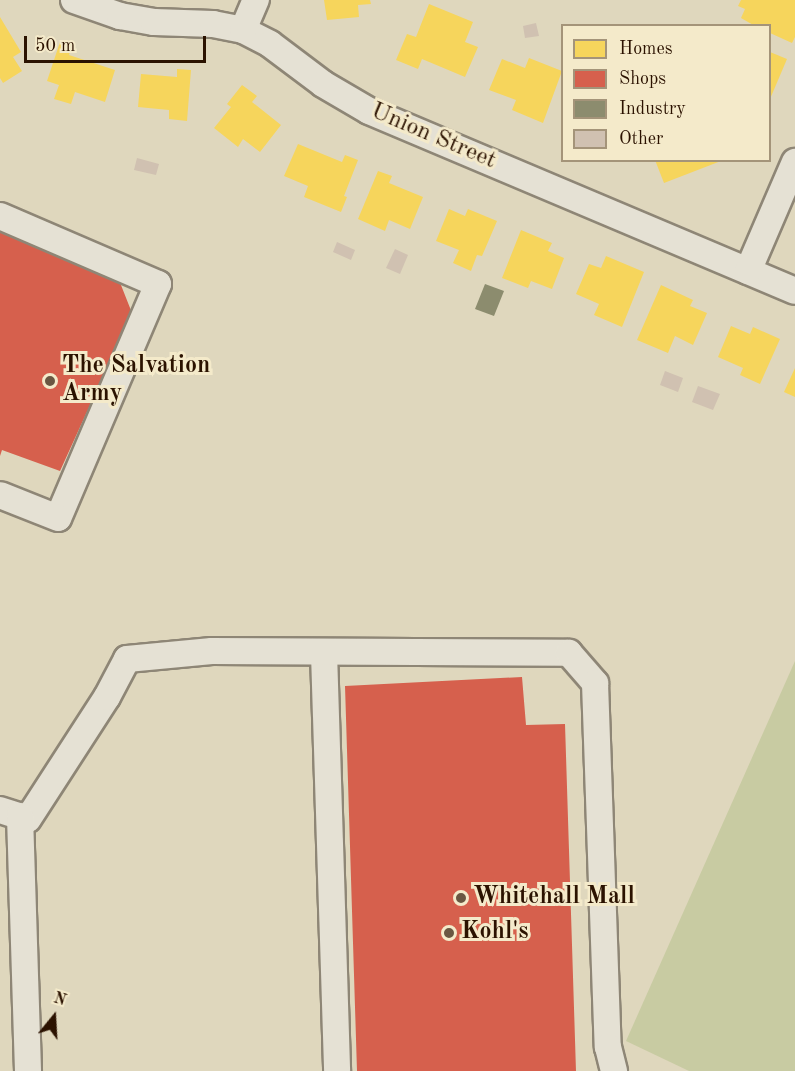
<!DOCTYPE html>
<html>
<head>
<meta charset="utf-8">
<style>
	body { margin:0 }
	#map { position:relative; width:795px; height:1071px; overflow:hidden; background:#dfd7bd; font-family:"Old Standard TT",serif }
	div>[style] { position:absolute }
	.green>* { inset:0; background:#c8cba2 }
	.homes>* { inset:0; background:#f6d55c }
	.shops>* { inset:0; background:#d6604d }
	.industry>* { inset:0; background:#8c8c6e }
	.building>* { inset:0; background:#d0c1b1 }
	.roads { filter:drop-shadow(2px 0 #8e8676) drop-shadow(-2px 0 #8e8676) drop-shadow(0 2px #8e8676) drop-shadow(0 -2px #8e8676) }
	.minor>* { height:26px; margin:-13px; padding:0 13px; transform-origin:13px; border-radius:13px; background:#e5e1d4 }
	.dots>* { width:16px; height:16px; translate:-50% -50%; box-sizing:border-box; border:3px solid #f4eaca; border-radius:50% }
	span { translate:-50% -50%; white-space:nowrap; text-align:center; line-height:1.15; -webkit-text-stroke:6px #f4eaca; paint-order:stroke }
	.street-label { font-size:24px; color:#2b1200 }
	.poi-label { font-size:24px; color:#2b1200; font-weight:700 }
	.left { translate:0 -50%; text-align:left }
	.legend { position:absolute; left:561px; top:24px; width:210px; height:138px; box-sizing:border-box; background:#f4eaca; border:2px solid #a49479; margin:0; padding:8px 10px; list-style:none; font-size:18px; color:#2b1200 }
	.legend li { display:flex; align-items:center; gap:12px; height:30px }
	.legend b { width:30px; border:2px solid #a49479 }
	.north { position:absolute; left:24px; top:987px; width:60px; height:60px; -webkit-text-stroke:4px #f4eaca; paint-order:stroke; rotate:18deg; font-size:16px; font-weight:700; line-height:24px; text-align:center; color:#2b1200 }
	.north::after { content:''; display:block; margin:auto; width:21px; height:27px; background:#2b1200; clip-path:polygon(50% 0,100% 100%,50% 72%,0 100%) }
	.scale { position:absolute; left:24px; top:36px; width:182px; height:27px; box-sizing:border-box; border:3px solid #2b1200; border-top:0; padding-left:8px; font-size:18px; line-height:21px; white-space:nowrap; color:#2b1200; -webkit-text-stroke:4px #f4eaca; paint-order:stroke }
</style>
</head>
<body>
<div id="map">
	<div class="green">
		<i style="clip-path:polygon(795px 661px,795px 1071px,689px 1071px,626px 1041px)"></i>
	</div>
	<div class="homes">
		<i style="clip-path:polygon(324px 0,370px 0,371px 4px,358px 5px,359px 17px,327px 20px)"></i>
		<i style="clip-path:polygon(741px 0,795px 0,795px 37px,792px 43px,770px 33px,770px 26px,755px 26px,741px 18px,745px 9px,738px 6px)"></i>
		<i style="clip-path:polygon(429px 4px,473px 22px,465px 42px,478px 47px,465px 77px,422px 59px,418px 69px,396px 60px,407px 34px,416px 37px)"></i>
		<i style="clip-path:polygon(0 17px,21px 52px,13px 57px,22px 71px,3px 83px,0 78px)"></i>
		<i style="clip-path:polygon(60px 42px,72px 47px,69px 55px,115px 70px,105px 102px,75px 92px,71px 104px,54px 99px,59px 85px,47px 81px)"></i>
		<i style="clip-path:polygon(770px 52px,787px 59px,770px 99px)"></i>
		<i style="clip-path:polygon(529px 58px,562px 71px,543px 123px,512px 110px,516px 100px,489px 90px,502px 59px,525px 68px)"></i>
		<i style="clip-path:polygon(177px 69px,191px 70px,187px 121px,169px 119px,169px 110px,138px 107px,141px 74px,177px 77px)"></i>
		<i style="clip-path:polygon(242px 85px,257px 96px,252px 102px,281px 125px,260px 152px,243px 139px,238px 147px,214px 128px,231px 107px,227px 104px)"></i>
		<i style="clip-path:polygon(298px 144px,342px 162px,345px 155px,358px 160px,344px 196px,347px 197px,341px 212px,304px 197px,308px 186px,284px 176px)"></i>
		<i style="clip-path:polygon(655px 160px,721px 160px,721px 161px,664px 183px)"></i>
		<i style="clip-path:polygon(378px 171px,392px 176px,389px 183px,423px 197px,410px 229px,389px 220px,385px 231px,358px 219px)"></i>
		<i style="clip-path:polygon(449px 209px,465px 216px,468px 209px,497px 221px,482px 256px,477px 255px,471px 271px,453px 263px,459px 250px,436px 241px)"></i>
		<i style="clip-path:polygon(521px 230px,552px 243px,548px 251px,564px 258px,552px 289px,531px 281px,528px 288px,502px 278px)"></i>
		<i style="clip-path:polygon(606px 256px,644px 272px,622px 327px,594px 315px,599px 304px,576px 294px,589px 264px,601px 268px)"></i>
		<i style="clip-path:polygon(661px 285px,693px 300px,690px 306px,707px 313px,693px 345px,675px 336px,668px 353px,637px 340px)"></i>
		<i style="clip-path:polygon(731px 326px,750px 334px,753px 327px,780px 339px,760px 384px,740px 375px,743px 368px,718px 357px)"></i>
		<i style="clip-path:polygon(795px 368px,795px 397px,784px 392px)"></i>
	</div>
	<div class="shops">
		<i style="clip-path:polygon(0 230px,119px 280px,132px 313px,60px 471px,2px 450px,0 456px)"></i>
		<i style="clip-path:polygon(522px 677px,526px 725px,565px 724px,576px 1071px,357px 1071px,345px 686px)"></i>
	</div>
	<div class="industry">
		<i style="clip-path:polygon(485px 284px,504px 291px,494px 316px,475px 309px)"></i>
	</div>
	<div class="building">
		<i style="clip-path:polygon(536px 23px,539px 36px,525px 38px,523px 26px)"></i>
		<i style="clip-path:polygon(137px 158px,159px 164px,156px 175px,134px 170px)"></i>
		<i style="clip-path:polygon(337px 242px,355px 250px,351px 260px,333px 252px)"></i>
		<i style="clip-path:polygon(395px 249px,408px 255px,400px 274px,386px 268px)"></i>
		<i style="clip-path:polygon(665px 371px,683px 378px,678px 392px,660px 385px)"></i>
		<i style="clip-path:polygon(698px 386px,720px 394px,713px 410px,692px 402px)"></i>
	</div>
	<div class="roads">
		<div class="minor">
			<i style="left:74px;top:0;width:49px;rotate:19.2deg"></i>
			<i style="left:120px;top:16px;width:35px;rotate:10deg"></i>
			<i style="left:154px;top:22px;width:59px;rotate:1.9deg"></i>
			<i style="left:213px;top:24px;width:31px;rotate:11deg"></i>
			<i style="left:243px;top:30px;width:30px;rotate:27deg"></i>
			<i style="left:270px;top:44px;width:66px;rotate:37deg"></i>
			<i style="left:323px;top:84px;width:53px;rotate:30.4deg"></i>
			<i style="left:369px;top:111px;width:462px;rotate:22.9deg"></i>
			<i style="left:243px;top:30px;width:33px;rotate:-67deg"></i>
			<i style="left:0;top:216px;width:172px;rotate:23.3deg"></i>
			<i style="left:158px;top:284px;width:254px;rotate:113.1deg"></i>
			<i style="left:58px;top:518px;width:62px;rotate:-158.4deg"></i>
			<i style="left:748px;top:271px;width:119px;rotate:-66.7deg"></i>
			<i style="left:324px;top:653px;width:418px;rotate:88.2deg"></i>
			<i style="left:0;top:810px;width:29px;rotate:18deg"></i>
			<i style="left:28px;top:819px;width:145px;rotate:-57.1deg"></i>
			<i style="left:107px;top:697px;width:43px;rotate:-62.2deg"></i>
			<i style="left:127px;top:659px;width:85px;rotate:-5.4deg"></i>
			<i style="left:212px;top:651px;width:357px;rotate:0.3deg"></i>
			<i style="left:569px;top:653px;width:40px;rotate:49deg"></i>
			<i style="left:595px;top:683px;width:364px;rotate:88deg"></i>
			<i style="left:608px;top:1047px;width:25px;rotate:76deg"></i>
			<i style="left:20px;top:816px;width:255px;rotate:88.2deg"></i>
		</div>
	</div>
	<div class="dots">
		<i style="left:50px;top:381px;background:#6a5742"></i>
		<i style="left:461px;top:898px;background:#6a5742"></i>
		<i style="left:449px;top:933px;background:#6a5742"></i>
	</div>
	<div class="street-label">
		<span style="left:433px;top:137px;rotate:23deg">Union Street</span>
	</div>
	<div class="poi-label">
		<span class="left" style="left:62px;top:381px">The Salvation<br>Army</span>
		<span class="left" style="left:473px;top:898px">Whitehall Mall</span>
		<span class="left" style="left:461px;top:933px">Kohl's</span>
	</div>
	<ul class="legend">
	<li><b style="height:16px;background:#f6d55c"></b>Homes</li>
	<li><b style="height:16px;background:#d6604d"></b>Shops</li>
	<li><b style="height:16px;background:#8c8c6e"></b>Industry</li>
	<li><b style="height:16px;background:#d0c1b1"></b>Other</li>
	</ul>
	<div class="north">N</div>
	<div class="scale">50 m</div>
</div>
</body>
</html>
